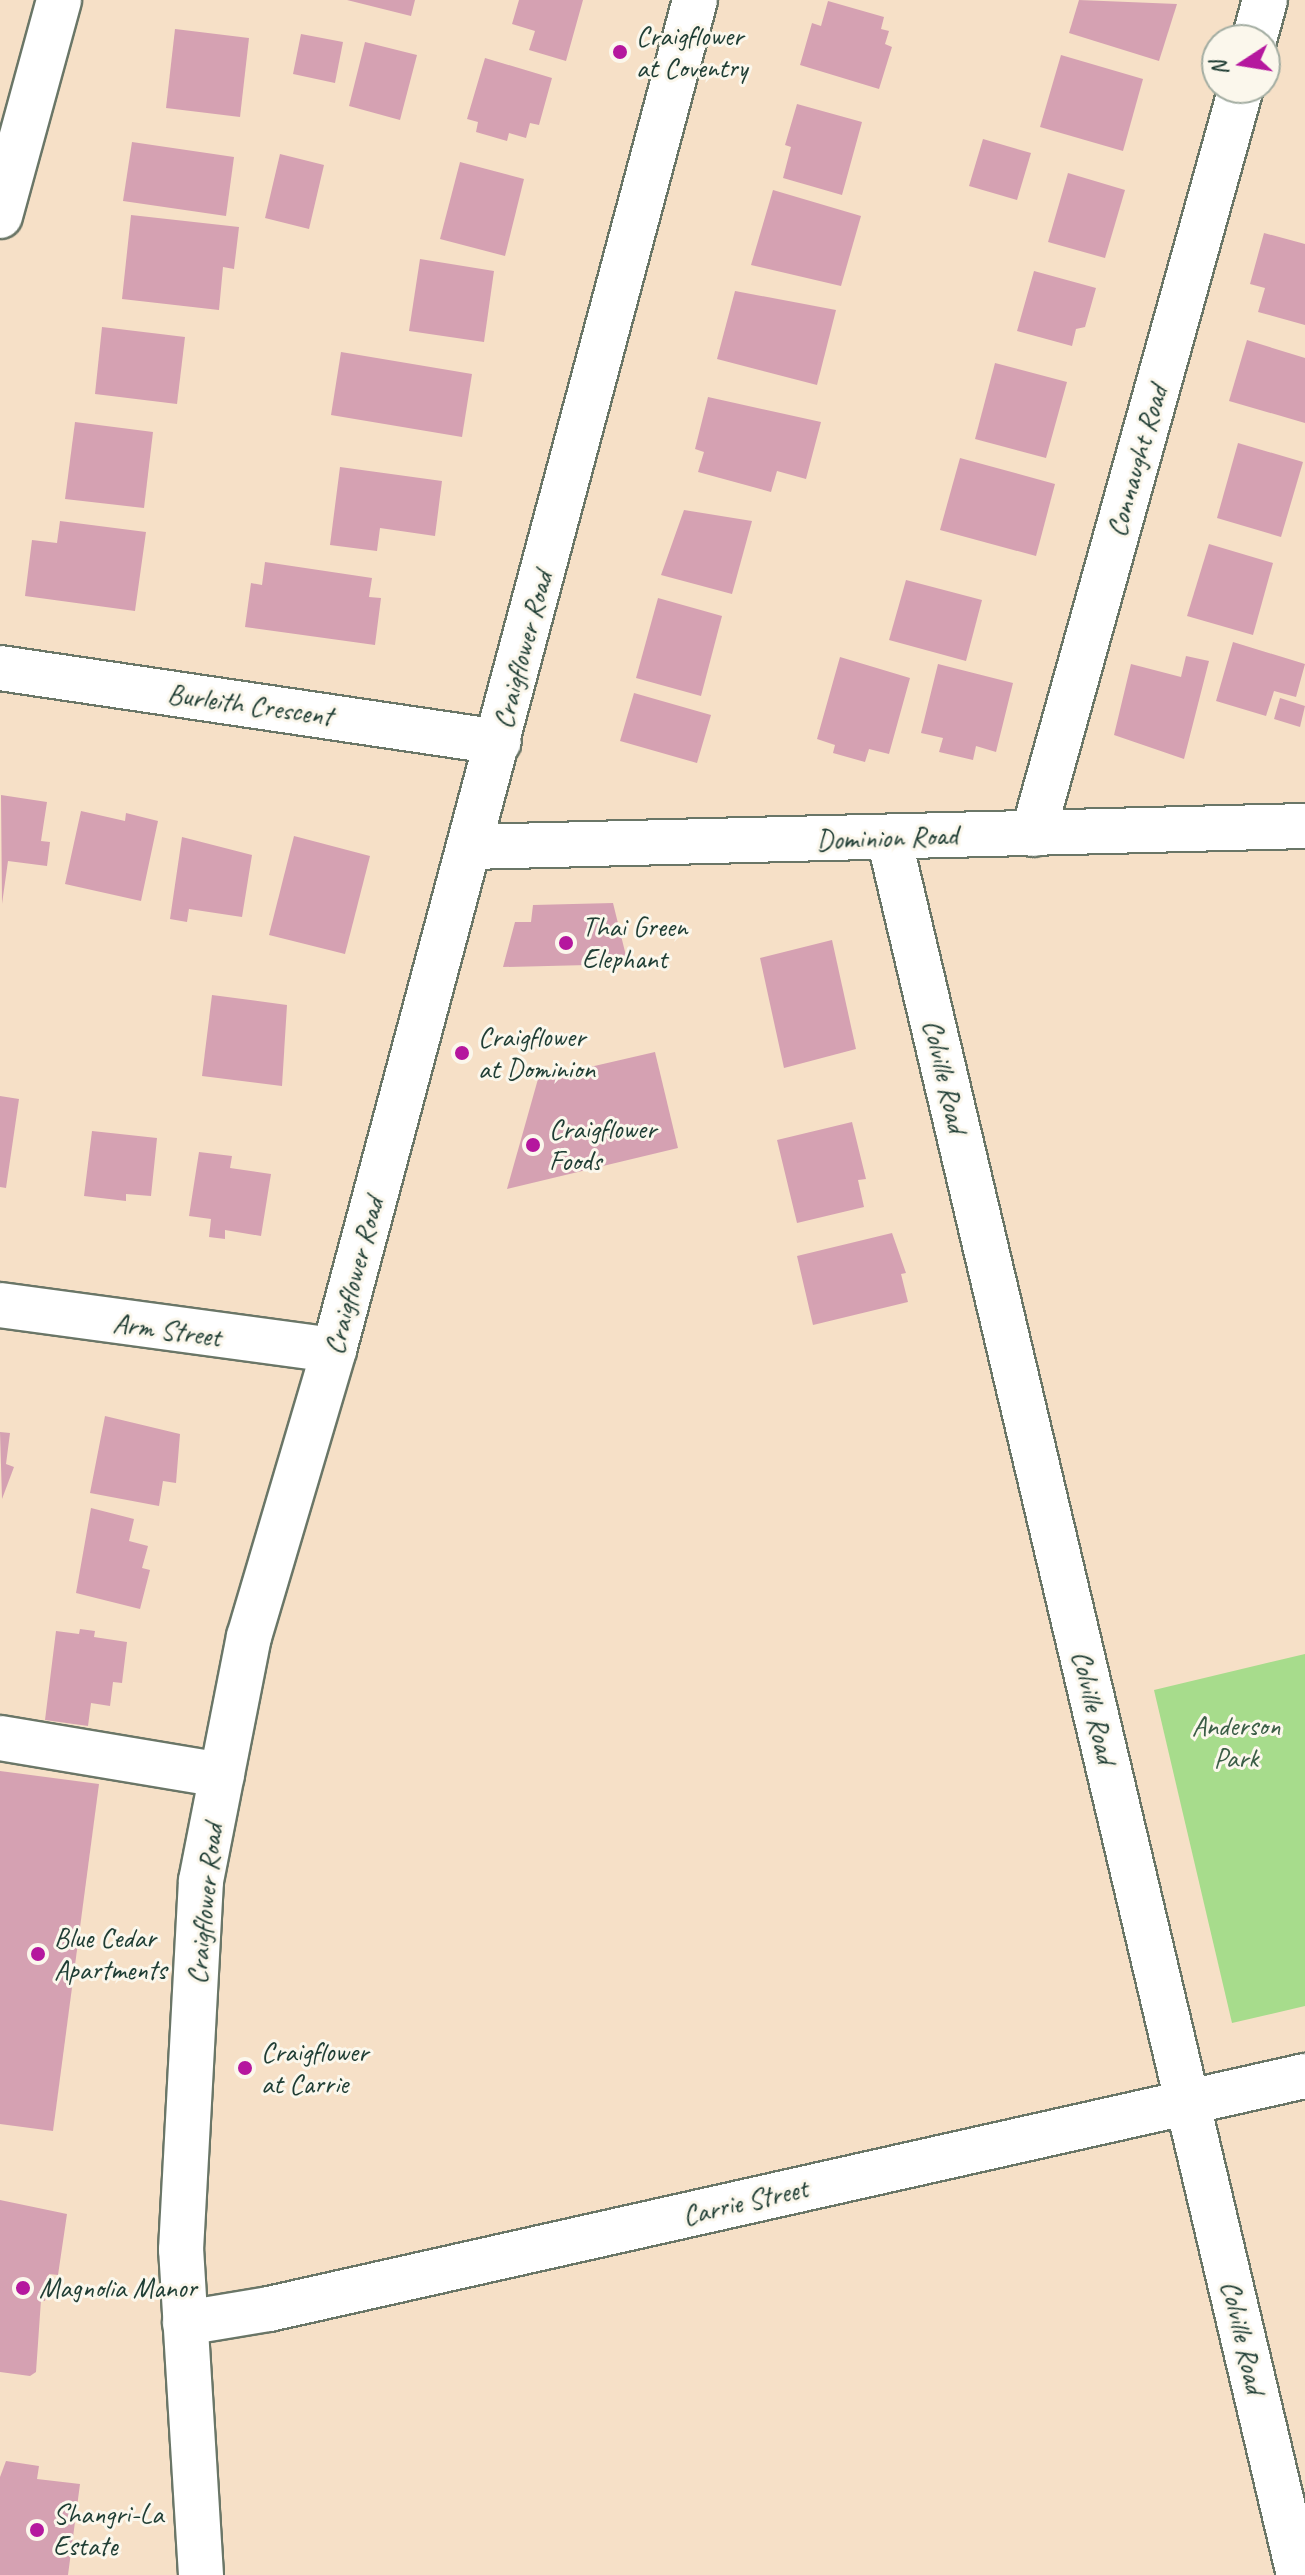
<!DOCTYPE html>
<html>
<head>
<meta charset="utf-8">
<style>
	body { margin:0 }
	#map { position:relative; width:1305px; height:2575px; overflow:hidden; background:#f6e0c7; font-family:Caveat,sans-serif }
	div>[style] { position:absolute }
	.green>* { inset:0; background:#a7dc8c }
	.building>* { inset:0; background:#d5a1b2 }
	.roads { filter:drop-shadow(2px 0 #6a7667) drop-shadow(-2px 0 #6a7667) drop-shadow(0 2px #6a7667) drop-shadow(0 -2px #6a7667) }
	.minor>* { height:44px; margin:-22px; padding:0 22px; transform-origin:22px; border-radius:22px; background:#fff }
	.major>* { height:44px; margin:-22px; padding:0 22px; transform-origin:22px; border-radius:22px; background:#fff }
	.dots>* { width:22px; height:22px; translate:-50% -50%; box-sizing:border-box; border:4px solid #fbf7ec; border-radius:50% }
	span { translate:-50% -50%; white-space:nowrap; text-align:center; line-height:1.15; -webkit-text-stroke:6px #fbf7ec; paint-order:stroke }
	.poi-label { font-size:28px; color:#1f3d34 }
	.left { translate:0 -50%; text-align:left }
	.street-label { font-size:28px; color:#1f3d34 }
	.park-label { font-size:28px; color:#3a5d46 }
	.north { position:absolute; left:1201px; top:24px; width:80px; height:80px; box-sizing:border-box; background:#fbf7ec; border:2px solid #a3ada2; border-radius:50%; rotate:258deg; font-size:22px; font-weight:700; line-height:32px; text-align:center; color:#1f3d34 }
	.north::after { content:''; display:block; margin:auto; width:28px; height:36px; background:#b5179e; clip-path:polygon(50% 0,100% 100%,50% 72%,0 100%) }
</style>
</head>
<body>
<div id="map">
	<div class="green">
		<i style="clip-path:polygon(1305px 1654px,1305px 2006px,1232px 2023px,1154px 1690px)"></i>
	</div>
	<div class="building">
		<i style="clip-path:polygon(347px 0,415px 0,411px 16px)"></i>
		<i style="clip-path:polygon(519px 0,583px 0,566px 61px,529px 50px,535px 31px,512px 24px)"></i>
		<i style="clip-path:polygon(1079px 0,1177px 4px,1159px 61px,1069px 33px)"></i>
		<i style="clip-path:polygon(828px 1px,884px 17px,881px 29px,889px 31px,885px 44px,892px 47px,879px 89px,800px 65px,812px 23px,821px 26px)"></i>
		<i style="clip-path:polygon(175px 29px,249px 38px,240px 117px,166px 108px)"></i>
		<i style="clip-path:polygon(301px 34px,343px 42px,335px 83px,293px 74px)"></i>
		<i style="clip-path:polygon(365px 42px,417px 55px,400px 120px,349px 106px)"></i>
		<i style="clip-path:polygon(1061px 55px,1143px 79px,1123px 151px,1040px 127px)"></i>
		<i style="clip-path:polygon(485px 58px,552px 78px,539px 125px,530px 123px,526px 138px,509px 133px,507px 141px,476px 132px,478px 122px,467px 119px)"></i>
		<i style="clip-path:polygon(797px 104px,862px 122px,842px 195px,783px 178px,791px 147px,785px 145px)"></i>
		<i style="clip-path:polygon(983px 139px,1031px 153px,1017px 200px,969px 186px)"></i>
		<i style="clip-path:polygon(132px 142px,234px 157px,226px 216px,123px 201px)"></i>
		<i style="clip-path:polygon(280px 154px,324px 165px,309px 229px,265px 218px)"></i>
		<i style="clip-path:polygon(460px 162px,524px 179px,505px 256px,440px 239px)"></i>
		<i style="clip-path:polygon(1068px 173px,1125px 190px,1105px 258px,1048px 242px)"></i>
		<i style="clip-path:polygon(773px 190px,861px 216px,841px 286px,751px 265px)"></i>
		<i style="clip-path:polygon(131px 215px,239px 227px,234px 269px,223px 267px,219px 310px,122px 299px)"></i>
		<i style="clip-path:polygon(1264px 233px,1305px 244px,1305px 325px,1258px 312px,1265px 288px,1250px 284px)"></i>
		<i style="clip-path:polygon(420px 259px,494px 271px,484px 342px,409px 331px)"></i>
		<i style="clip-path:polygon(1034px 271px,1096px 288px,1085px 327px,1076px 329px,1072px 346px,1017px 331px)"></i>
		<i style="clip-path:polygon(735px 291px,836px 310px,817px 385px,717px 359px)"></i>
		<i style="clip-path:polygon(102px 327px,185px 337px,177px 404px,95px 394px)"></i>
		<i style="clip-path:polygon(1247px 340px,1305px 358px,1305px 423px,1229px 401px)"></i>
		<i style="clip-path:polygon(341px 352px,472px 374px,462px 437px,331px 415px)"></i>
		<i style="clip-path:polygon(995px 363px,1067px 382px,1046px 458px,975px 439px)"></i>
		<i style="clip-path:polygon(708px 397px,821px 422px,806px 479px,777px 471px,771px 492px,698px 472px,704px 452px,695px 449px)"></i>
		<i style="clip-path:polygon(75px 422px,153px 432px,144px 508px,65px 499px)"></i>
		<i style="clip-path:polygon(1238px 443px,1303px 462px,1281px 537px,1217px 518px)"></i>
		<i style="clip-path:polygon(960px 458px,1055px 484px,1036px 556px,940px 530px)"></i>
		<i style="clip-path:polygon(340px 467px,442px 481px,435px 536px,380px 528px,377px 551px,330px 545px)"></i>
		<i style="clip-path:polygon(684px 510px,752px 521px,732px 594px,661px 575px)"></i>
		<i style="clip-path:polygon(60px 521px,146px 532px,135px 611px,25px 596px,32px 540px,57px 543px)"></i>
		<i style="clip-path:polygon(1209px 544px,1273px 563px,1253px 635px,1187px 616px)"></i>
		<i style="clip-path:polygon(265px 562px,372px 578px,369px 597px,381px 598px,375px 645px,245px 627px,251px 583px,262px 585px)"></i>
		<i style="clip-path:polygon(906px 580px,982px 600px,966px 661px,889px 640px)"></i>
		<i style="clip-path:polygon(658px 598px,722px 616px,701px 696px,636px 678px)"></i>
		<i style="clip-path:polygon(1233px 642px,1305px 664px,1296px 697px,1274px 691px,1266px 716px,1216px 701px)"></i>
		<i style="clip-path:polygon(1186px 656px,1209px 661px,1184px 759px,1114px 735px,1131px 664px,1181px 677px)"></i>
		<i style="clip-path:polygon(840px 657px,910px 678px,889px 754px,869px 749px,865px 762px,833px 753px,835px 745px,817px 739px)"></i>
		<i style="clip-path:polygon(938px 664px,1013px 683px,996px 752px,976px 746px,973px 760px,939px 752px,943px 738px,921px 733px)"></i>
		<i style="clip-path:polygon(634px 693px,711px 715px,697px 763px,620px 741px)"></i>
		<i style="clip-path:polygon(1280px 698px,1305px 706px,1300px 727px,1274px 719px)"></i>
		<i style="clip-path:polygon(1px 795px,47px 802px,41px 841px,50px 842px,47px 866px,8px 861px,2px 904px)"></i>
		<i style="clip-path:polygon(81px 811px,125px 821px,126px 813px,158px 821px,141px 901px,65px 884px)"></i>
		<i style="clip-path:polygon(294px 836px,370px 856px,345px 954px,269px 935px)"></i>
		<i style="clip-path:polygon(182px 837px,252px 855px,242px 917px,189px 909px,187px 922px,170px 919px)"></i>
		<i style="clip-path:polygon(613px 903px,628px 964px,503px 967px,515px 922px,531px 922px,533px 905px)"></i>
		<i style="clip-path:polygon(832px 940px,856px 1049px,784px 1068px,760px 958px)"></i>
		<i style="clip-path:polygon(212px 995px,287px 1005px,282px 1086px,202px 1076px)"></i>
		<i style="clip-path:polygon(655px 1052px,678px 1148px,507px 1189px,538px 1079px)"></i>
		<i style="clip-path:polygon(0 1096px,19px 1099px,6px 1188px,0 1187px)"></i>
		<i style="clip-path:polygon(852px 1122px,866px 1179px,858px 1180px,864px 1207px,797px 1223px,777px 1140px)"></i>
		<i style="clip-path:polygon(92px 1131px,157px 1138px,151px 1196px,126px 1194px,126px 1201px,84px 1196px)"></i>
		<i style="clip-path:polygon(199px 1152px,232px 1156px,230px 1168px,271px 1174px,261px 1236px,225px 1230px,225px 1239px,209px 1237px,211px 1219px,189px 1216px)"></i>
		<i style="clip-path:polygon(892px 1233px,906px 1273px,901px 1274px,908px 1302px,813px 1325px,797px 1256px)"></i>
		<i style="clip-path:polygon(105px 1416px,180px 1434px,176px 1483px,163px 1481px,159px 1506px,90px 1493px)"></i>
		<i style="clip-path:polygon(0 1432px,10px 1433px,6px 1464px,14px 1467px,2px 1499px)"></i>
		<i style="clip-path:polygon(91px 1508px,134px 1519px,129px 1541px,148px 1546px,142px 1568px,150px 1570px,140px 1609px,76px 1593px)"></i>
		<i style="clip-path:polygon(80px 1629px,95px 1631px,94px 1637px,127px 1642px,122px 1683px,113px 1682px,110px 1706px,91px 1703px,88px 1726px,45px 1720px,56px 1631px,79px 1634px)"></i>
		<i style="clip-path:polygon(0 1771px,99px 1784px,53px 2131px,0 2124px)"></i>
		<i style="clip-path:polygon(0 2200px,67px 2214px,58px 2275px,49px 2274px,45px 2301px,41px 2300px,36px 2372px,30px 2376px,0 2372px)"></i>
		<i style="clip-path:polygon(6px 2461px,39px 2466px,37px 2479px,80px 2484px,68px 2575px,0 2575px,0 2477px)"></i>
	</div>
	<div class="roads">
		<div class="minor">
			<i style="left:1254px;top:40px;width:41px;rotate:-74.6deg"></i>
			<i style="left:0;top:216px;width:224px;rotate:-74.7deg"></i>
			<i style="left:0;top:668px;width:504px;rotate:8.44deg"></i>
			<i style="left:1033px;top:834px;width:774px;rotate:-74.42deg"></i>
			<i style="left:889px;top:838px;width:1785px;rotate:76.72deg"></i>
			<i style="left:470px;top:847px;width:835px;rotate:-1.44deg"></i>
			<i style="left:0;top:1305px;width:337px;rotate:7.7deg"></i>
			<i style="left:0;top:1738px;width:225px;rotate:9.5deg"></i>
			<i style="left:185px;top:2323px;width:85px;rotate:-9.5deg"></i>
			<i style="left:269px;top:2309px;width:1062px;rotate:-12.68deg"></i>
		</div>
		<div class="major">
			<i style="left:201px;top:2575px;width:326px;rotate:-93.5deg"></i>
			<i style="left:181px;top:2250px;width:370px;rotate:-86.9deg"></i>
			<i style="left:201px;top:1881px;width:249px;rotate:-78.9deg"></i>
			<i style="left:249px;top:1637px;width:299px;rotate:-73.5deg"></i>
			<i style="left:334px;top:1350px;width:1397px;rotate:-75.03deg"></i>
		</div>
	</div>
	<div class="dots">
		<i style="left:620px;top:52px;background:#b5179e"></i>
		<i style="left:566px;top:943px;background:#b5179e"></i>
		<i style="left:462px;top:1053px;background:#b5179e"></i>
		<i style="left:533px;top:1145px;background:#b5179e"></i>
		<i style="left:38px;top:1954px;background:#b5179e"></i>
		<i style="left:245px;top:2068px;background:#b5179e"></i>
		<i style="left:23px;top:2288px;background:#b5179e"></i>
		<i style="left:37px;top:2530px;background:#b5179e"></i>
	</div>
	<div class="poi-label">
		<span class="left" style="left:636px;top:52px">Craigflower<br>at Coventry</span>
		<span class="left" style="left:582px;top:943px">Thai Green<br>Elephant</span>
		<span class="left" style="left:478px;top:1053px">Craigflower<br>at Dominion</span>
		<span class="left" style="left:549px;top:1145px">Craigflower<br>Foods</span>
		<span class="left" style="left:54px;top:1954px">Blue Cedar<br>Apartments</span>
		<span class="left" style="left:261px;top:2068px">Craigflower<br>at Carrie</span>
		<span class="left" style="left:39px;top:2288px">Magnolia Manor</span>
		<span class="left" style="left:53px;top:2530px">Shangri-La<br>Estate</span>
	</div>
	<div class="street-label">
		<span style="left:1137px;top:461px;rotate:-74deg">Connaught Road</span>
		<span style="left:523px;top:650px;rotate:-75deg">Craigflower Road</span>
		<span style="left:250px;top:705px;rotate:8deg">Burleith Crescent</span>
		<span style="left:887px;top:838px;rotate:-2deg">Dominion Road</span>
		<span style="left:945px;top:1076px;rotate:77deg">Colville Road</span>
		<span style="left:354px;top:1276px;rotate:-75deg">Craigflower Road</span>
		<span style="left:167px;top:1330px;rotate:8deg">Arm Street</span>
		<span style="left:1094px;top:1707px;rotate:77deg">Colville Road</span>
		<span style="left:205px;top:1904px;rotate:-84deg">Craigflower Road</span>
		<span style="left:745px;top:2202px;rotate:-13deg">Carrie Street</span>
		<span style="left:1243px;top:2337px;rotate:77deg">Colville Road</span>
	</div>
	<div class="park-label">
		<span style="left:1236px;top:1742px">Anderson<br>Park</span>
	</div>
	<div class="north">N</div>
</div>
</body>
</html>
